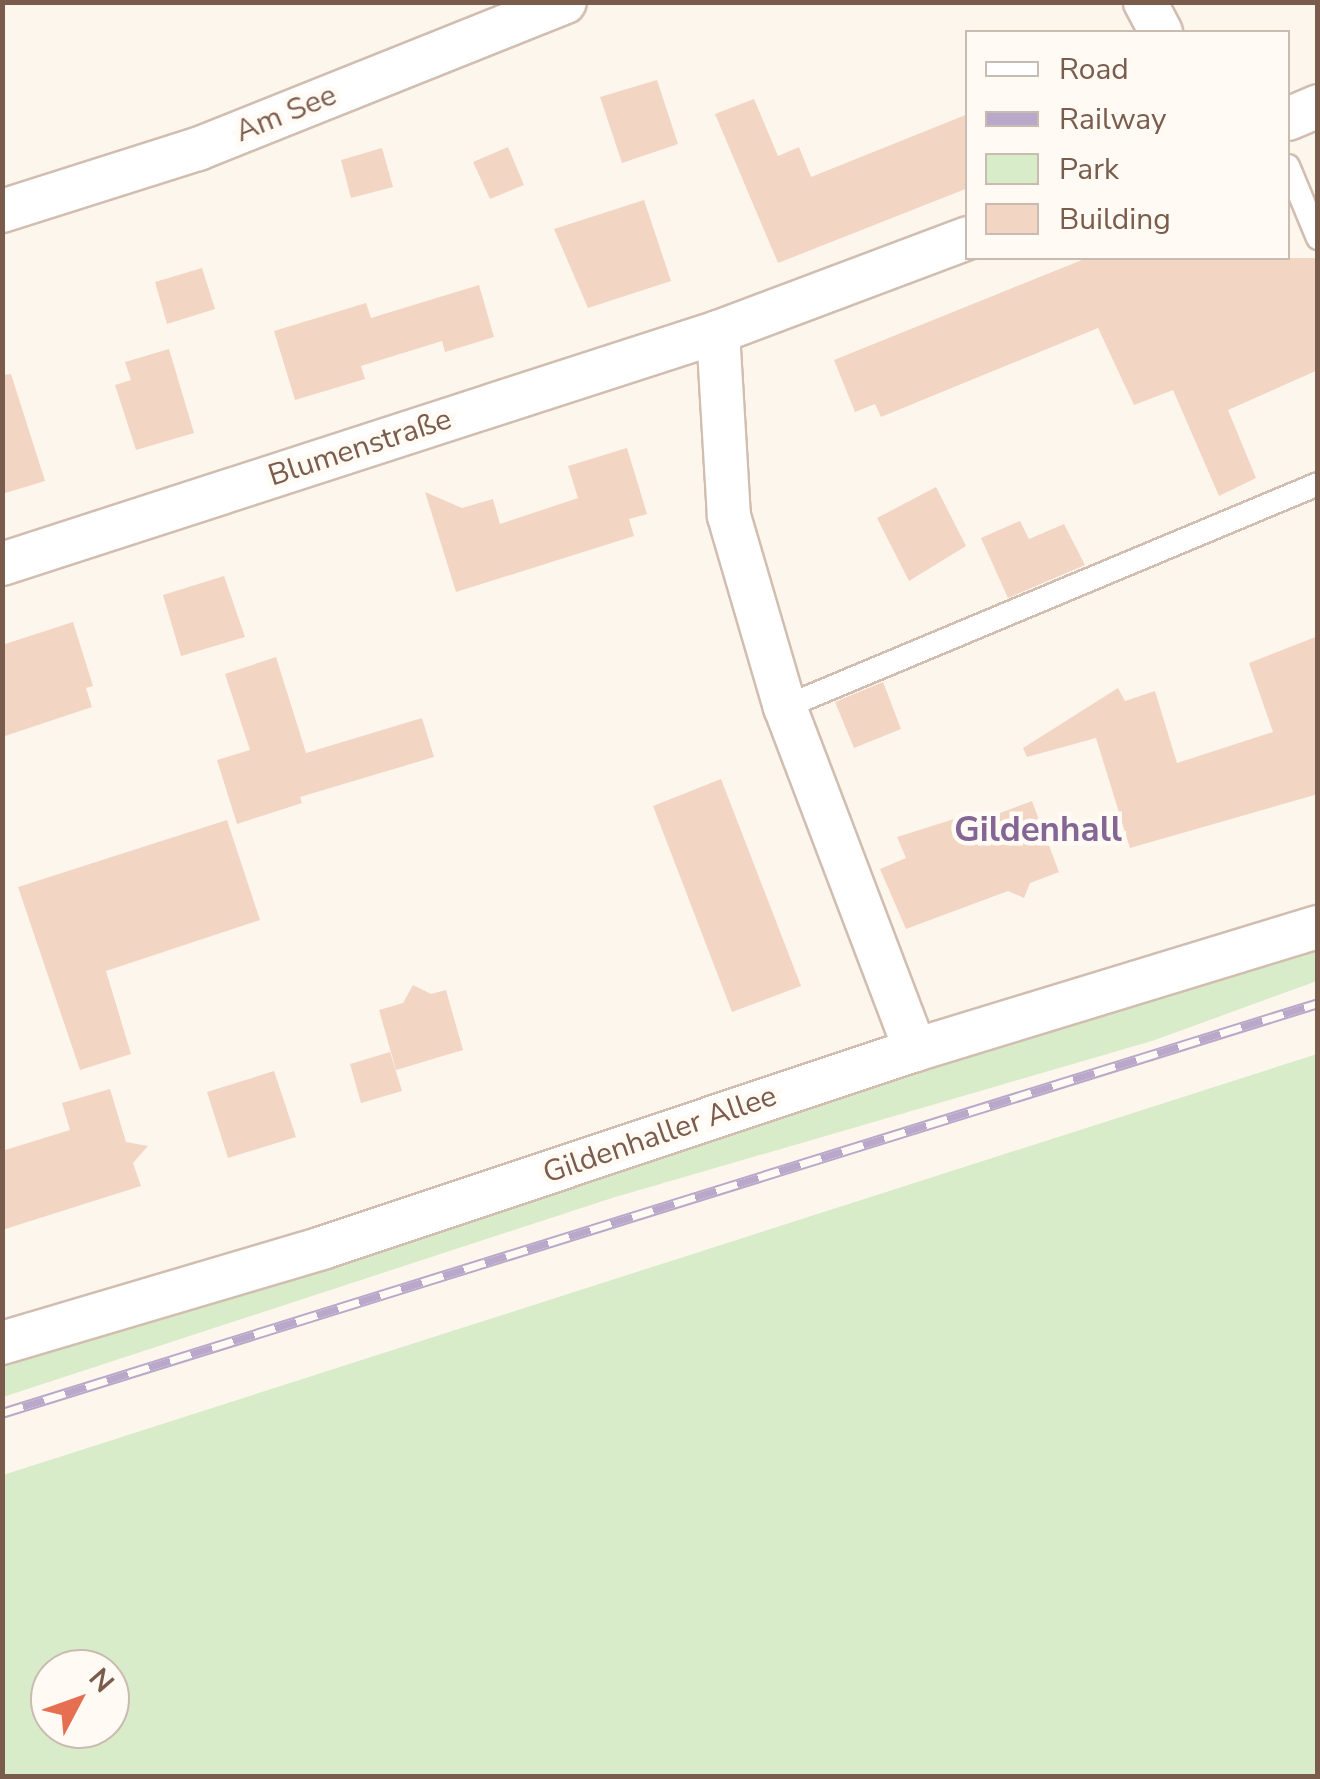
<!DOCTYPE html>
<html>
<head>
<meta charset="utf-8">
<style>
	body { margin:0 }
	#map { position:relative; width:1320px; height:1779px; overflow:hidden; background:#fdf6ec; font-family:"Nunito Sans",sans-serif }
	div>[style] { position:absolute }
	.green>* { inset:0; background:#d8ecc9 }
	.building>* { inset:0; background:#f3d5c3 }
	.roads { filter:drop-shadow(2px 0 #d1beb0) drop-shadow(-2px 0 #d1beb0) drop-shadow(0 2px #d1beb0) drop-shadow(0 -2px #d1beb0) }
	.service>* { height:22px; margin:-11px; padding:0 11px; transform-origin:11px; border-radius:11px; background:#fff }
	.minor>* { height:42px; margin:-21px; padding:0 21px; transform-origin:21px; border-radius:21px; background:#fff }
	.rail>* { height:11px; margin-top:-5.5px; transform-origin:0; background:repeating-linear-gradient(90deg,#fffaf3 0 22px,#b9a8c9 0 44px); box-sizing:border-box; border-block:2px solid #b9a8c9 }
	span { translate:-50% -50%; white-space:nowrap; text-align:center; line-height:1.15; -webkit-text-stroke:9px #fffaf3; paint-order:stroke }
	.street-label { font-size:30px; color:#7a5c4d }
	.quarter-label { font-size:35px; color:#846695; font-weight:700 }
	.frame { position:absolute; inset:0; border:5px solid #7a5c4d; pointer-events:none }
	.legend { position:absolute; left:965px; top:30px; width:325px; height:230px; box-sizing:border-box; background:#fffaf3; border:2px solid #cabbb1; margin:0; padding:12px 18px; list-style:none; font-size:30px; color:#7a5c4d }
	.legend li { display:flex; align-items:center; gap:20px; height:50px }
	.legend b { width:50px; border:2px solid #cabbb1 }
	.north { position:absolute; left:30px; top:1649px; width:100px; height:100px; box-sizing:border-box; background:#fffaf3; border:2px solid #cabbb1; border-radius:50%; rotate:49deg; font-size:28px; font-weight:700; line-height:40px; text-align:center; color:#7a5c4d }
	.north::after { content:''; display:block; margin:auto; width:35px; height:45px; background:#e76f51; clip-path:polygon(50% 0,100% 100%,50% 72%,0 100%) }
</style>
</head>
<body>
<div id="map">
	<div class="green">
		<i style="clip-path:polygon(1317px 934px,1317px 981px,1152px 1041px,612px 1198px,3px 1397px,2px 1342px)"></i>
		<i style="clip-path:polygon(evenodd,1317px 1054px,1317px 1776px,3px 1776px,3px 1475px,1317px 1054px,50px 1669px,110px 1669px,110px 1729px,50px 1729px,50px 1669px)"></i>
	</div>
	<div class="building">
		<i style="clip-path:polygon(657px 80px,678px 144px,622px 163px,600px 97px)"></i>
		<i style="clip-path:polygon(754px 99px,778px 156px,799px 147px,811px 177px,968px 114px,968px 188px,778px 263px,715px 114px)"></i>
		<i style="clip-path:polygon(508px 147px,524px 185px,490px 199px,473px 162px)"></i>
		<i style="clip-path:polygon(382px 148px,393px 187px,351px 198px,341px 160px)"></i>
		<i style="clip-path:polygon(644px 200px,671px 281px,588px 308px,554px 229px)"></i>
		<i style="clip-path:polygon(1087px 258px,1318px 258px,1318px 370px,1228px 410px,1256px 478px,1219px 496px,1173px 390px,1134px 405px,1098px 328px,881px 417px,875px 404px,855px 412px,834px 360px)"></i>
		<i style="clip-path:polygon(202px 268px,215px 309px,167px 324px,155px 282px)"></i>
		<i style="clip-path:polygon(479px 285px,494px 337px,445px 352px,442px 341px,361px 366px,365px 379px,295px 400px,274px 331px,366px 303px,371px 318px)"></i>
		<i style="clip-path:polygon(169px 349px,194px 433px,136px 450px,115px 385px,131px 380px,125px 362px)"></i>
		<i style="clip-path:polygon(11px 374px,45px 481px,2px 494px,2px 375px)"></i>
		<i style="clip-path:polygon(627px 448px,647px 514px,629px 519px,634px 536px,456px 592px,425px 492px,462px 508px,493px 499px,500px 524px,578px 498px,568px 466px)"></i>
		<i style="clip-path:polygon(936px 487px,966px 546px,909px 581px,877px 518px)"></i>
		<i style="clip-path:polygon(1020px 521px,1029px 539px,1064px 524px,1085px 565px,1008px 598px,981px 538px)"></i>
		<i style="clip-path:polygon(224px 576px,245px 637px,181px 656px,163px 595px)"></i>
		<i style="clip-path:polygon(73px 622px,93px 686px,86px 688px,92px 707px,2px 737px,2px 645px)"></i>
		<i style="clip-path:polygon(1318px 636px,1318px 794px,1130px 848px,1096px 738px,1027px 757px,1023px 748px,1118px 688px,1125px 701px,1155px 691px,1177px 763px,1273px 732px,1249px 663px)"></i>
		<i style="clip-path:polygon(276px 657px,306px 753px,422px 718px,434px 757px,300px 797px,302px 803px,237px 824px,217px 760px,250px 750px,225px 674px)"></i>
		<i style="clip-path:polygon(883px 682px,901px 729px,854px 748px,835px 702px)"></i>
		<i style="clip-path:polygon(721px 779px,801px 986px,732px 1012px,653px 806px)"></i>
		<i style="clip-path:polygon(1032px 801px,1059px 872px,1030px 883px,1024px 898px,1008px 891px,906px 929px,880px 869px,906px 858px,897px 837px,967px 815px,971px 824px)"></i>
		<i style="clip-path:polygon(227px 820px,260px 920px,106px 971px,131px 1054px,80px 1070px,18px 887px)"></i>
		<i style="clip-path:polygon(413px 985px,431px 994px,446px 990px,463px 1050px,396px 1070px,379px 1010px,403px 1003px)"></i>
		<i style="clip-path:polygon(390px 1052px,402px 1091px,361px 1103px,350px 1064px)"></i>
		<i style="clip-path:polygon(274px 1071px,296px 1137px,228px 1158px,207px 1092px)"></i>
		<i style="clip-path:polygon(110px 1089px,126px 1142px,148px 1146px,133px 1163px,141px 1186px,2px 1230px,2px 1151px,70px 1130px,62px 1103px)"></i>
	</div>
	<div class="roads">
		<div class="service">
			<i style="left:1288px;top:166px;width:78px;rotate:67.4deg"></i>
			<i style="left:785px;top:707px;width:578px;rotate:-22.7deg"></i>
		</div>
		<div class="minor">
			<i style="left:1145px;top:2px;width:34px;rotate:62deg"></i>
			<i style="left:1288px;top:119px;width:33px;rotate:-23deg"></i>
			<i style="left:2px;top:211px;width:206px;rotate:-17.6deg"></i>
			<i style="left:198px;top:149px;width:395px;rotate:-21.8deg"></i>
			<i style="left:718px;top:332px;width:267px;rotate:-20.6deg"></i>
			<i style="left:2px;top:564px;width:753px;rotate:-17.95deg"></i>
			<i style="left:718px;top:332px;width:184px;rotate:86.6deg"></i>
			<i style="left:729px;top:516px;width:199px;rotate:73.7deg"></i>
			<i style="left:785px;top:707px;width:367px;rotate:69.2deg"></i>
			<i style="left:2px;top:1343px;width:334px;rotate:-16.5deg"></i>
			<i style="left:322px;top:1248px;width:625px;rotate:-18.46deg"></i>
			<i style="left:915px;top:1050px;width:421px;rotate:-17deg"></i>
		</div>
	</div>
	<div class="rail">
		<i style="left:2px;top:1413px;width:1378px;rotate:-17.3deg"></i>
	</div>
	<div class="street-label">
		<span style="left:286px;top:114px;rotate:-22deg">Am See</span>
		<span style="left:360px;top:448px;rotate:-18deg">Blumenstraße</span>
		<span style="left:660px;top:1135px;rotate:-19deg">Gildenhaller Allee</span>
	</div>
	<div class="quarter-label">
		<span style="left:1038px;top:830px">Gildenhall</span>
	</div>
	<div class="frame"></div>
	<ul class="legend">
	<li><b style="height:12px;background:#fff"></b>Road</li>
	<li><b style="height:12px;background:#b9a8c9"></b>Railway</li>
	<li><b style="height:28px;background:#d8ecc9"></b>Park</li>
	<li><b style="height:28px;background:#f3d5c3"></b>Building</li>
	</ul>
	<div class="north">N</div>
</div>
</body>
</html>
